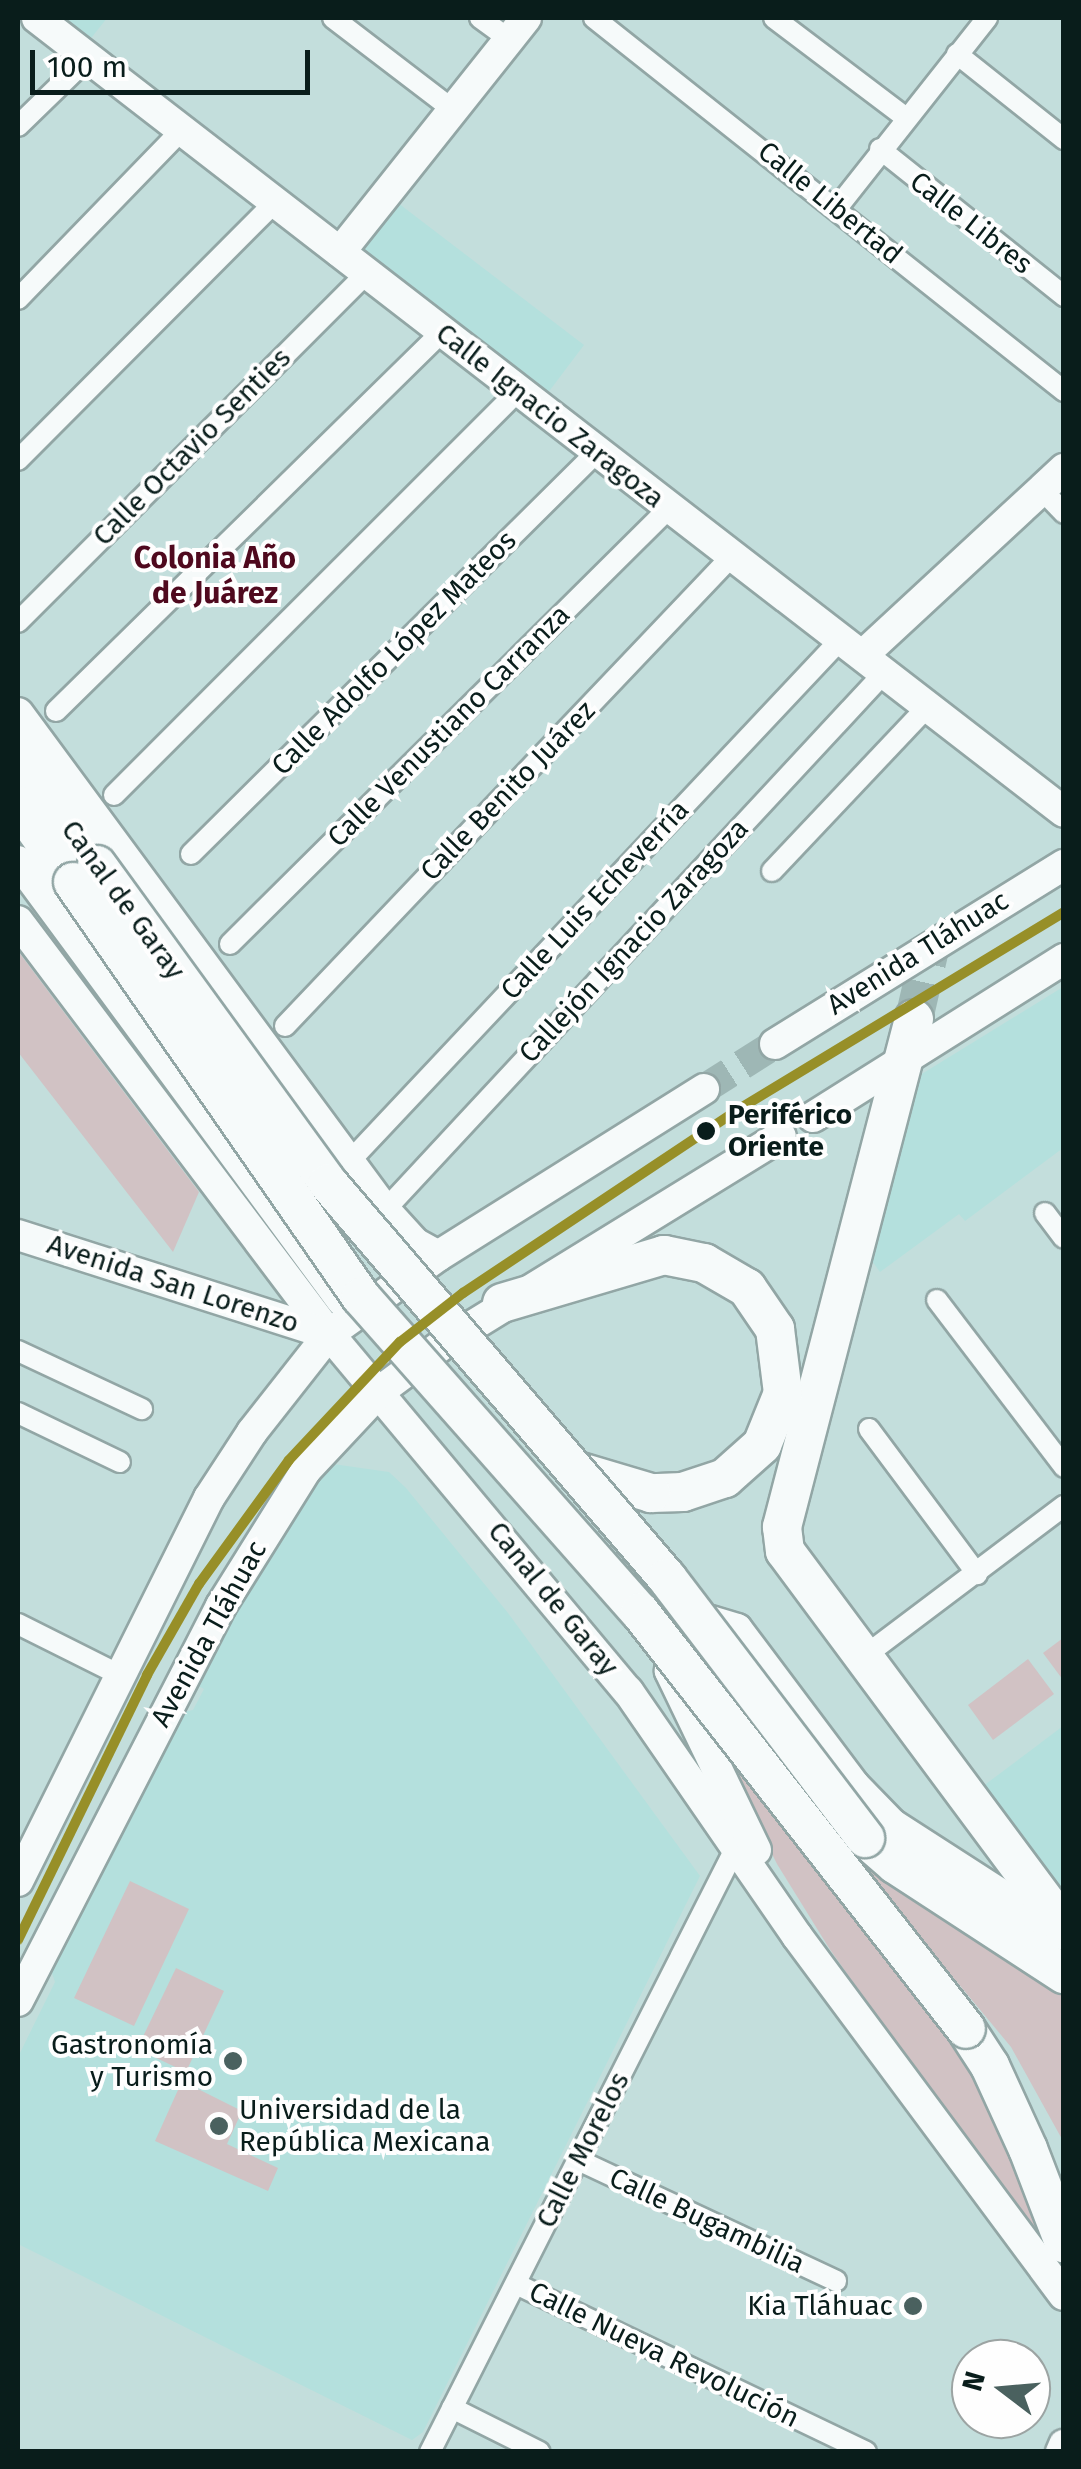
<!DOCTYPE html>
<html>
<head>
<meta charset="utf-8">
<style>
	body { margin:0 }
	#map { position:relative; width:1081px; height:2469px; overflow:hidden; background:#c3dedc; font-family:"Fira Sans",sans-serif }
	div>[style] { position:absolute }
	.built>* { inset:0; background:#b4e0dd }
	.green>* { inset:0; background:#d1c2c4 }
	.secondary-tunnel>* { height:30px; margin-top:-15px; transform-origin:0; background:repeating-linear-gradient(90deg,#9eb7b5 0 30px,transparent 0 45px) }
	.highway-tunnel>* { height:38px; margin-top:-19px; transform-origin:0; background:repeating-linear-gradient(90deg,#9eb7b5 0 38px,transparent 0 57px) }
	.roads { filter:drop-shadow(2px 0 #92a6a5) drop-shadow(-2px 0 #92a6a5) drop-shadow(0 2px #92a6a5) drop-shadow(0 -2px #92a6a5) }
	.street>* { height:20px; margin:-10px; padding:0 10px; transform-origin:10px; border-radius:10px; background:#f6fafa }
	.secondary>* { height:30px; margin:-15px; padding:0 15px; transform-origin:15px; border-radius:15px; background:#f6fafa }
	.highway>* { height:38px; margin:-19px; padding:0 19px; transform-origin:19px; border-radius:19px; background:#f6fafa }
	.bridges { filter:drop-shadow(2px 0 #92a6a5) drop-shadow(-2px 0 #92a6a5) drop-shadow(0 2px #92a6a5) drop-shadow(0 -2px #92a6a5) }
	.highway-bridge>* { height:38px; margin:-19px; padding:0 19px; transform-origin:19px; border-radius:19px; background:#f6fafa }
	.metro-1>* { height:10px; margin:-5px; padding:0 5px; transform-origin:5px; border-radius:5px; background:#978f28 }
	.dots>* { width:28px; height:28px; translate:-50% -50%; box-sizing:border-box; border:5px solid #fefefe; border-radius:50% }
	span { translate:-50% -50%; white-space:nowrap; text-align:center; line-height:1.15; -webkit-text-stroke:8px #fefefe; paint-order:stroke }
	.street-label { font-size:28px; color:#091d1b }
	.stop-label { font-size:28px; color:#091d1b; font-weight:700 }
	.left { translate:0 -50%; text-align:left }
	.poi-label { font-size:28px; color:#091d1b }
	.right { translate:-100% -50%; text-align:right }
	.neighbourhood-label { font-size:30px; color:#4f091e; font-weight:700 }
	.frame { position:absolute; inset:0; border:20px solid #091d1b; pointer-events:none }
	.north { position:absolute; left:951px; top:2339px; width:100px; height:100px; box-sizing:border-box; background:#fefefe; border:2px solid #9ca4a3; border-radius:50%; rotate:286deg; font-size:28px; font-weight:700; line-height:40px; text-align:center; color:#091d1b }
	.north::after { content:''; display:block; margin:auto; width:35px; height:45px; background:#4a615f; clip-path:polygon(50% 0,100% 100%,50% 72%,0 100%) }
	.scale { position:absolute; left:30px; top:50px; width:280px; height:45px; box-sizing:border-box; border:5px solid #091d1b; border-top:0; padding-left:12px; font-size:30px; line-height:35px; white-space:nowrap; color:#091d1b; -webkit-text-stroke:8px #fefefe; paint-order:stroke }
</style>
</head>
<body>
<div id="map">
	<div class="built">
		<i style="clip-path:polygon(57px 18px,107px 18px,88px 42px)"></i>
		<i style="clip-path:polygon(398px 203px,584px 345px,544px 398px,358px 257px)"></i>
		<i style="clip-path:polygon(1063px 987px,1063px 1148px,965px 1221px,959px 1214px,880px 1272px,867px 1254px,912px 1080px)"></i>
		<i style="clip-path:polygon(326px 1463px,389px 1472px,406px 1488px,508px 1613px,700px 1876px,423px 2432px,412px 2440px,18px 2244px,18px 2057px,55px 1982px,51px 1970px,178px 1713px,193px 1710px,204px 1689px,191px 1682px)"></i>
		<i style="clip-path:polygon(1063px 1726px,1063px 1888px,1051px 1898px,974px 1793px)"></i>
	</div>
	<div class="green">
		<i style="clip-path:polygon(18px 951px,199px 1192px,173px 1252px,18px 1052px)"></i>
		<i style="clip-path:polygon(1063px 1638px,1063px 1680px,1043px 1653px)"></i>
		<i style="clip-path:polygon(1028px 1659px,1054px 1694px,993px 1740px,968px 1705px)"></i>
		<i style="clip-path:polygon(694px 1696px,956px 2041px,1014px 2159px,1043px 2239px,1009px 2206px,829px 1948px,777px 1864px)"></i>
		<i style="clip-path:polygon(853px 1857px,1063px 1994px,1063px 2141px,1011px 2047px)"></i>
		<i style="clip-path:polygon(130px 1881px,189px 1909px,134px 2026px,74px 1998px)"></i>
		<i style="clip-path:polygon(176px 1968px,224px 1991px,186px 2072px,137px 2049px)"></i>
		<i style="clip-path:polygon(182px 2081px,242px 2111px,227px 2144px,278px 2168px,268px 2191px,155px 2141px)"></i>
	</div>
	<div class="secondary-tunnel">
		<i style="left:704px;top:1089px;width:84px;rotate:-32.4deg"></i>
	</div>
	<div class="highway-tunnel">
		<i style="left:914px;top:1019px;width:76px;rotate:-77.1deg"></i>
	</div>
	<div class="roads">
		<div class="street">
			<i style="left:333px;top:18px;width:150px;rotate:37.4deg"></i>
			<i style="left:480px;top:18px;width:34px;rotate:36deg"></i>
			<i style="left:594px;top:18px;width:600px;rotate:38.44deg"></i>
			<i style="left:774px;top:18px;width:166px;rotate:37.1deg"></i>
			<i style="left:957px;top:54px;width:137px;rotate:38.5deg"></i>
			<i style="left:18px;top:126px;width:99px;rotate:-44.2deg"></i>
			<i style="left:880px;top:149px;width:236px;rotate:38.6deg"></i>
			<i style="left:837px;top:208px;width:242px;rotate:-51.7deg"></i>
			<i style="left:18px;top:299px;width:237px;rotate:-45.9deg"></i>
			<i style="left:18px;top:460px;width:364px;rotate:-45.1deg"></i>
			<i style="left:1042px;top:490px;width:32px;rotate:46deg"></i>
			<i style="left:18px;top:622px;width:494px;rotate:-45deg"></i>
			<i style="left:56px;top:711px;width:541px;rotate:-44.48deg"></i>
			<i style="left:114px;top:795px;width:571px;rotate:-45deg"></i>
			<i style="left:191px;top:854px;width:571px;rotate:-44.72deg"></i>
			<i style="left:772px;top:871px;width:227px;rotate:-46.6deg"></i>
			<i style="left:230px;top:944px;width:619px;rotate:-44.8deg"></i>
			<i style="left:285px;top:1026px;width:649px;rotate:-46.44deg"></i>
			<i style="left:349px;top:1162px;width:719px;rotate:-46.75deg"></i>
			<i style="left:385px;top:1210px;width:733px;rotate:-47.1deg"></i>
			<i style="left:1045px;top:1213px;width:31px;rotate:53deg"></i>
			<i style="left:937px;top:1300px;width:210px;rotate:52.7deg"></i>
			<i style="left:18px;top:1351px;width:137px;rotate:25.1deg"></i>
			<i style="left:18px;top:1413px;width:113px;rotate:25.7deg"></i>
			<i style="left:869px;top:1429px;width:181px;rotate:53.3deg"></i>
			<i style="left:18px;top:1624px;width:112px;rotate:26.6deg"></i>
			<i style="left:866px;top:1655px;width:248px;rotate:-37deg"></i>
			<i style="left:578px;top:2160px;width:285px;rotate:25.1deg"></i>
			<i style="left:516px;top:2284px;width:388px;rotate:25.6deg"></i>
			<i style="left:452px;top:2408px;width:98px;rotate:26.6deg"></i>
			<i style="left:430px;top:2452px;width:678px;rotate:-63.17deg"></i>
		</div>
		<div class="secondary">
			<i style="left:37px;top:18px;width:1298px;rotate:37.71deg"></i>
			<i style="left:340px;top:252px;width:299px;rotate:-51.5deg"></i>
			<i style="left:863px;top:655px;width:274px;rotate:-42.8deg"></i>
			<i style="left:18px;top:713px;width:618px;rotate:53.56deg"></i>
			<i style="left:385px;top:1210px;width:45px;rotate:47.7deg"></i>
			<i style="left:415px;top:1243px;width:26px;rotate:29deg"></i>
			<i style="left:18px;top:861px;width:546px;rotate:53.63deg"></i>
			<i style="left:18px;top:921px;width:517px;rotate:53.02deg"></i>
			<i style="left:329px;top:1334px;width:466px;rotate:50.1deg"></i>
			<i style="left:628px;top:1691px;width:298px;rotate:55.4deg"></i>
			<i style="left:797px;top:1936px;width:447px;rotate:53.4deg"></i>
			<i style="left:775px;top:1044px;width:340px;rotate:-31.8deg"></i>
			<i style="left:813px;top:1117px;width:297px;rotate:-32.2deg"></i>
			<i style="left:18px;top:1235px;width:326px;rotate:17.7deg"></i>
			<i style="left:756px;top:1850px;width:199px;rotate:-115.7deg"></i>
			<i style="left:670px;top:1671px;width:25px;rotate:-81deg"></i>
			<i style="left:674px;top:1646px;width:22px;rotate:-51deg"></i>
			<i style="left:688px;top:1629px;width:24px;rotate:-19deg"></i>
			<i style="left:711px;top:1621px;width:27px;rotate:17deg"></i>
			<i style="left:737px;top:1629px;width:195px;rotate:53.1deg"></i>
			<i style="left:854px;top:1785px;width:54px;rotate:45.7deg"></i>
			<i style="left:892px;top:1824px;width:205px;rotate:32.8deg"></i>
			<i style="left:18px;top:1881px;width:428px;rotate:-63.5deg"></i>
			<i style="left:209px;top:1498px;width:79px;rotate:-56.9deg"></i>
			<i style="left:252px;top:1432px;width:125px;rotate:-51.8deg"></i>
			<i style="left:329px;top:1334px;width:134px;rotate:-35.6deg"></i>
			<i style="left:438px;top:1256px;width:314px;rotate:-32.1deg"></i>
			<i style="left:18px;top:2001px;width:444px;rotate:-62.8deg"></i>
			<i style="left:221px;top:1606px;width:160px;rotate:-58deg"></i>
			<i style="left:306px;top:1470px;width:108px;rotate:-46.9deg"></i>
			<i style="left:380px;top:1391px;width:82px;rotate:-36.6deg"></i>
			<i style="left:446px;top:1342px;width:393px;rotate:-31.6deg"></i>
			<i style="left:1061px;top:2452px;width:8px;rotate:-67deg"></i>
		</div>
		<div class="highway">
			<i style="left:18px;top:757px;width:134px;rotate:53.8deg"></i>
			<i style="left:18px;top:805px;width:95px;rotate:54.5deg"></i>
			<i style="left:914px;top:1019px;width:525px;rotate:104.57deg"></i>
			<i style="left:782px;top:1527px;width:24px;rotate:83deg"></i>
			<i style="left:785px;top:1551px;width:467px;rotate:53.4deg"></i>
			<i style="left:502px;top:1303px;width:169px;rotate:-16.5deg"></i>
			<i style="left:664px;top:1255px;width:41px;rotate:11.3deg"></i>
			<i style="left:704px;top:1263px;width:50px;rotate:30.2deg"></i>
			<i style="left:747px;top:1288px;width:50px;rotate:55.7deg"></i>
			<i style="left:775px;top:1329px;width:64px;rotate:82.9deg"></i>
			<i style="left:783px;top:1393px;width:56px;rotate:112deg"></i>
			<i style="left:762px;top:1445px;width:50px;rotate:138.3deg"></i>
			<i style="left:725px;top:1478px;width:44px;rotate:161.6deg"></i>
			<i style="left:683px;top:1492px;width:32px;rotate:178deg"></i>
			<i style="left:651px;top:1493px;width:74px;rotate:-163.5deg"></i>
			<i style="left:865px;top:1838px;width:40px;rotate:41deg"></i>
			<i style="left:895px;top:1864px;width:202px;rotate:33.1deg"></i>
			<i style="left:966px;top:2029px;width:44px;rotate:57deg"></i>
			<i style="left:990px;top:2066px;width:91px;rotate:65.4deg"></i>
			<i style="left:1028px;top:2149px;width:101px;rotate:69deg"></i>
		</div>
	</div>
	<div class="bridges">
		<div class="highway-bridge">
			<i style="left:97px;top:865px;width:393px;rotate:54deg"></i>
			<i style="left:328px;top:1183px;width:521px;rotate:49.36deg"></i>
			<i style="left:667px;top:1578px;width:327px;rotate:52.7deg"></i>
			<i style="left:73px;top:882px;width:505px;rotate:55.24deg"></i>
			<i style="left:361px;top:1297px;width:421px;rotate:48.5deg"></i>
			<i style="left:640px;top:1612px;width:529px;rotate:51.98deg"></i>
		</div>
	</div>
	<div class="metro-1">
		<i style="left:18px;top:1940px;width:295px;rotate:-64deg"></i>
		<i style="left:147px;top:1675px;width:105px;rotate:-60.3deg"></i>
		<i style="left:199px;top:1584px;width:153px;rotate:-54deg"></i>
		<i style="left:289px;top:1460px;width:162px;rotate:-46.8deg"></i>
		<i style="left:400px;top:1342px;width:80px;rotate:-37.9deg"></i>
		<i style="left:463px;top:1293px;width:332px;rotate:-33.7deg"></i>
		<i style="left:739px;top:1109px;width:380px;rotate:-31.2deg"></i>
	</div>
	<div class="dots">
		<i style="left:706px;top:1131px;background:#091d1b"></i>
		<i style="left:233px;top:2061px;background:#4a615f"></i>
		<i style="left:219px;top:2126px;background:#4a615f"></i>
		<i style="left:913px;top:2306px;background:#4a615f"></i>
	</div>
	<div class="street-label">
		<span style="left:830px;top:203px;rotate:39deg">Calle Libertad</span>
		<span style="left:971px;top:223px;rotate:38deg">Calle Libres</span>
		<span style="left:550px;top:416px;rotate:38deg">Calle Ignacio Zaragoza</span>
		<span style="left:192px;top:447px;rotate:-45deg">Calle Octavio Senties</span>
		<span style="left:394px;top:653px;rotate:-45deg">Calle Adolfo López Mateos</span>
		<span style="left:449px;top:726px;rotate:-45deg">Calle Venustiano Carranza</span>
		<span style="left:508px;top:791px;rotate:-46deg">Calle Benito Juárez</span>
		<span style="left:123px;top:900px;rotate:54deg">Canal de Garay</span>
		<span style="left:595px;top:900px;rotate:-47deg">Calle Luis Echeverría</span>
		<span style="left:634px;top:941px;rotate:-47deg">Callejón Ignacio Zaragoza</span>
		<span style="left:918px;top:953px;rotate:-32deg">Avenida Tláhuac</span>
		<span style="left:173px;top:1284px;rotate:18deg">Avenida San Lorenzo</span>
		<span style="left:553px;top:1599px;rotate:51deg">Canal de Garay</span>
		<span style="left:209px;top:1634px;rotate:-61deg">Avenida Tláhuac</span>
		<span style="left:583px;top:2150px;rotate:-63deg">Calle Morelos</span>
		<span style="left:707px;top:2221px;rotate:25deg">Calle Bugambilia</span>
		<span style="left:664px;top:2355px;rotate:26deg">Calle Nueva Revolución</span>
	</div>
	<div class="stop-label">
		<span class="left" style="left:728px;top:1131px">Periférico<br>Oriente</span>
	</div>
	<div class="poi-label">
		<span class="right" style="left:213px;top:2061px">Gastronomía<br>y Turismo</span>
		<span class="left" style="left:239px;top:2126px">Universidad de la<br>República Mexicana</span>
		<span class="right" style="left:893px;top:2306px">Kia Tláhuac</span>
	</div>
	<div class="neighbourhood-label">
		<span style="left:215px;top:575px">Colonia Año<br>de Juárez</span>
	</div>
	<div class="frame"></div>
	<div class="north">N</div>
	<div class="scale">100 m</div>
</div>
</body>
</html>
